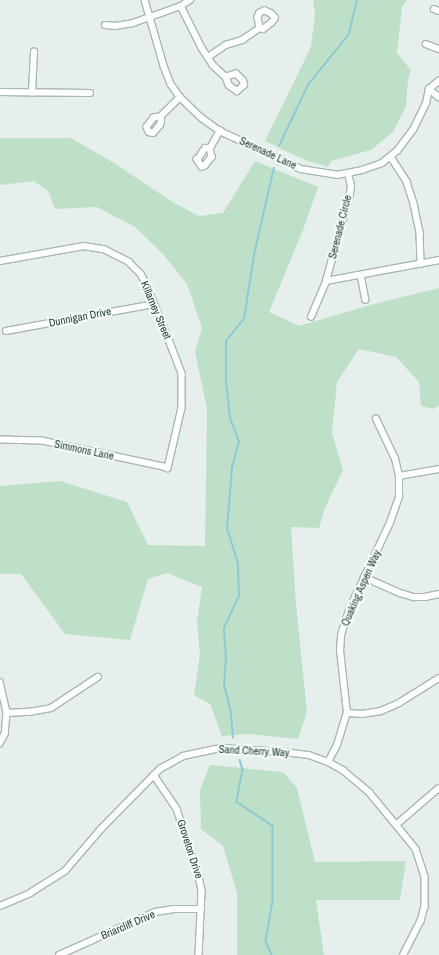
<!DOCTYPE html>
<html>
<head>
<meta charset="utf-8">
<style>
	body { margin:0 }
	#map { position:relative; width:439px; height:955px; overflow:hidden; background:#e6efeb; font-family:"Archivo Narrow",sans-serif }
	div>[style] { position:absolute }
	.green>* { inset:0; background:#bfe0c8 }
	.stream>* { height:1.5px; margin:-0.75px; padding:0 0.75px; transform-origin:0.75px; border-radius:0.75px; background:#8ec9d4 }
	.roads { filter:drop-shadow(1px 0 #a8b8b2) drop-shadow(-1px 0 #a8b8b2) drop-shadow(0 1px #a8b8b2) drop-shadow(0 -1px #a8b8b2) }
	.minor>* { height:5.5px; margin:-2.75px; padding:0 2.75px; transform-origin:2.75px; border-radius:2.75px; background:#fff }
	span { translate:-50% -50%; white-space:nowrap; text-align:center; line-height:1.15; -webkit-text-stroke:4px #f7fbf9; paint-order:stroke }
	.street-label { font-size:11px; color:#24423a }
</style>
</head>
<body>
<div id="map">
	<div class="green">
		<i style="clip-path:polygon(313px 0,407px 0,402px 7px,397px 53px,411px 70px,408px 80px,406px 106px,393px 132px,371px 150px,331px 161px,328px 167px,305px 160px,265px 141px,311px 47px,315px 14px)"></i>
		<i style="clip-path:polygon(0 138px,71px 138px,114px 163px,174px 203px,199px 216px,223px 213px,255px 161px,318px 187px,303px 230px,269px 312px,299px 326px,374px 304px,439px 288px,439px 406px,433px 409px,421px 406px,419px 382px,396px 357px,359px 349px,337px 382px,332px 433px,343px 470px,325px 508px,319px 528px,291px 527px,296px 604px,307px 712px,298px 739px,248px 734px,222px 736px,210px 704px,194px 695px,200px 654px,197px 622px,202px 587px,167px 573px,148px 579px,130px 640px,65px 634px,21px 574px,0 574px,0 486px,60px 481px,127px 502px,148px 545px,205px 546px,207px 409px,195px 352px,202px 328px,187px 284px,162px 253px,135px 227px,97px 207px,55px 209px,48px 191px,34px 181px,0 185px)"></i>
		<i style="clip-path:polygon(210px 765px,283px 772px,297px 788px,315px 862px,406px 861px,400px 900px,316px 900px,324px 955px,237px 955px,237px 893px,223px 846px,201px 829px,200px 790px)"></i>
	</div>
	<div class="stream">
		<i style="left:279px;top:146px;width:68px;rotate:-64.6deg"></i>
		<i style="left:308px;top:85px;width:65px;rotate:-51.2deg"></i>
		<i style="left:349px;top:34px;width:35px;rotate:-77deg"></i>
		<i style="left:233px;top:738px;width:25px;rotate:-95deg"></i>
		<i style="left:231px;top:713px;width:29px;rotate:-104deg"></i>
		<i style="left:224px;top:685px;width:27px;rotate:-86deg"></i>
		<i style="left:226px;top:658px;width:30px;rotate:-94deg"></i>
		<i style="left:224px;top:628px;width:35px;rotate:-65deg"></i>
		<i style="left:239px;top:596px;width:32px;rotate:-92deg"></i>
		<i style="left:238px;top:564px;width:37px;rotate:-107deg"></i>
		<i style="left:227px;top:529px;width:61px;rotate:-85.3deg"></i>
		<i style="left:232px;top:468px;width:27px;rotate:-75deg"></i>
		<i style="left:239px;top:442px;width:25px;rotate:-111deg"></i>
		<i style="left:230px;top:419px;width:37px;rotate:-96deg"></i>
		<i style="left:226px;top:382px;width:41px;rotate:-90deg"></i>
		<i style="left:226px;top:341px;width:28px;rotate:-51deg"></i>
		<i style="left:244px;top:319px;width:65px;rotate:-81.1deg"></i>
		<i style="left:254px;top:255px;width:89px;rotate:-77.1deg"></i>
		<i style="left:240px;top:760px;width:10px;rotate:73deg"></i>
		<i style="left:243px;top:770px;width:33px;rotate:101deg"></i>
		<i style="left:237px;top:802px;width:43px;rotate:33.7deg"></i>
		<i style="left:273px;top:826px;width:75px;rotate:90deg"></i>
		<i style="left:273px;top:901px;width:41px;rotate:99.9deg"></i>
		<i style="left:266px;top:941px;width:15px;rotate:67deg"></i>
	</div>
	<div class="roads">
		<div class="minor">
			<i style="left:145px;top:0;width:69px;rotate:73.9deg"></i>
			<i style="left:164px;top:66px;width:19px;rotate:69deg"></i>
			<i style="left:171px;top:84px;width:16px;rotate:55deg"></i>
			<i style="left:180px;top:97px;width:30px;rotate:44deg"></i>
			<i style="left:202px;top:118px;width:22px;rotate:36deg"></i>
			<i style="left:220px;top:131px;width:89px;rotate:25.1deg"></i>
			<i style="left:301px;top:169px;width:36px;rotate:9deg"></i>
			<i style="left:337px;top:175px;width:25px;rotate:-11deg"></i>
			<i style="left:362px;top:170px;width:21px;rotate:-19deg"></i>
			<i style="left:382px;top:163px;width:19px;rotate:-39deg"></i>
			<i style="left:397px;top:151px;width:26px;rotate:-53deg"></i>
			<i style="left:413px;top:130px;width:30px;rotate:-64deg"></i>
			<i style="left:426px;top:103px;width:14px;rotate:-78deg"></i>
			<i style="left:181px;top:6px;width:47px;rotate:63.4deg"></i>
			<i style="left:202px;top:48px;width:20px;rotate:57deg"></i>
			<i style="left:213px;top:65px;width:18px;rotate:43deg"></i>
			<i style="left:226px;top:77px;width:9px;rotate:69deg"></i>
			<i style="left:229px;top:85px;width:10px;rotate:37deg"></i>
			<i style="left:237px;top:91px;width:9px;rotate:-41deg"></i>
			<i style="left:244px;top:85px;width:4px;rotate:-104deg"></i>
			<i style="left:243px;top:81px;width:10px;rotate:-135deg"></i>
			<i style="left:236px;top:74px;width:10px;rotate:163deg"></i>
			<i style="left:434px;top:9px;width:5px;rotate:22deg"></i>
			<i style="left:105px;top:25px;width:10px;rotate:6deg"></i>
			<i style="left:115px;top:26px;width:18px;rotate:-9deg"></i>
			<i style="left:133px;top:23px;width:51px;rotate:-19.5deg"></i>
			<i style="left:181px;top:6px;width:11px;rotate:-34deg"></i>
			<i style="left:426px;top:44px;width:14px;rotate:21deg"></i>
			<i style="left:208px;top:57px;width:22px;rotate:-34deg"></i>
			<i style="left:226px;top:45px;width:17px;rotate:-17deg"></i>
			<i style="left:242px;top:40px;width:22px;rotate:-34deg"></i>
			<i style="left:260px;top:28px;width:3px;rotate:18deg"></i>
			<i style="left:263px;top:29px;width:10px;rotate:-37deg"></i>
			<i style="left:271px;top:23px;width:6px;rotate:-51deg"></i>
			<i style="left:275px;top:18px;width:6px;rotate:-135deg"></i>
			<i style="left:271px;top:14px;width:7px;rotate:-153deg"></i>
			<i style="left:265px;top:11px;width:5px;rotate:158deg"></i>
			<i style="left:260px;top:13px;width:4px;rotate:117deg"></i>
			<i style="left:258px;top:17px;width:11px;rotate:80deg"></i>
			<i style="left:429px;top:89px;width:13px;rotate:39deg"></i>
			<i style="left:429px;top:89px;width:13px;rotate:-39deg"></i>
			<i style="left:0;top:92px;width:90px;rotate:0.6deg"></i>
			<i style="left:32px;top:93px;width:41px;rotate:-87.2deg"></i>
			<i style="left:160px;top:117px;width:6px;rotate:171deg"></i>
			<i style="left:154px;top:118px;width:11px;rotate:128deg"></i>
			<i style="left:147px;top:127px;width:5px;rotate:68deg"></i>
			<i style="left:149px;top:132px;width:4px;rotate:14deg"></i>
			<i style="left:153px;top:133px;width:11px;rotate:-49deg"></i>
			<i style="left:160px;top:125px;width:4px;rotate:-76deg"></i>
			<i style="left:161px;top:121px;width:4px;rotate:-104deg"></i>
			<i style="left:160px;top:117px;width:28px;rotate:-45deg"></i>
			<i style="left:210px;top:148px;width:9px;rotate:77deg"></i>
			<i style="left:212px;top:157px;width:11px;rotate:128deg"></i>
			<i style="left:205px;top:166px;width:3px;rotate:162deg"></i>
			<i style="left:202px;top:167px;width:9px;rotate:-126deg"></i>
			<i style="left:197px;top:160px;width:14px;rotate:-56deg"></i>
			<i style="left:205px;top:148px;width:5px"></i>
			<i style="left:210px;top:148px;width:20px;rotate:-60deg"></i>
			<i style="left:391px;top:157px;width:30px;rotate:57deg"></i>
			<i style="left:407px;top:182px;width:23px;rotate:72deg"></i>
			<i style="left:414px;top:204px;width:30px;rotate:78deg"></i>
			<i style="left:420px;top:233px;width:31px;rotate:88deg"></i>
			<i style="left:0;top:261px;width:85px;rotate:-10.1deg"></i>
			<i style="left:84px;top:246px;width:20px;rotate:9deg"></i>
			<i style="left:104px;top:249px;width:28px;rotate:27deg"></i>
			<i style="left:129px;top:262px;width:17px;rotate:45deg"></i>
			<i style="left:141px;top:274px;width:10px;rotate:61deg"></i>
			<i style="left:146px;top:283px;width:67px;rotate:68deg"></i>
			<i style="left:171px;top:345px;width:31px;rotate:69deg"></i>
			<i style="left:182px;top:374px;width:34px;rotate:90deg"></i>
			<i style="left:182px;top:408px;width:62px;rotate:103.1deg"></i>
			<i style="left:168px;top:468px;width:129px;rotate:-167.9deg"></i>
			<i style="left:42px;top:441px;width:42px;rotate:-178.6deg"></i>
			<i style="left:361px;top:275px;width:25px;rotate:79deg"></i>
			<i style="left:326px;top:281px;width:115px;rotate:-10.5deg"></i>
			<i style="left:311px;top:317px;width:39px;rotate:-67deg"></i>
			<i style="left:326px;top:281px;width:90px;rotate:-74.6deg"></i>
			<i style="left:350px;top:194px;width:8px;rotate:-83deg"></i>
			<i style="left:351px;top:186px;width:12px;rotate:-104deg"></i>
			<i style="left:6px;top:331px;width:150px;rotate:-10.3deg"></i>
			<i style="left:399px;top:476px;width:41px;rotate:-9.9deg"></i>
			<i style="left:364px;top:577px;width:39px;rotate:24deg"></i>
			<i style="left:400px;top:593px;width:15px;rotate:16deg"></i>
			<i style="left:414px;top:597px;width:11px"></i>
			<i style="left:425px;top:597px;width:14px;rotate:-12deg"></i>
			<i style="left:0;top:682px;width:32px;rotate:77deg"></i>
			<i style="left:7px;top:713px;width:21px;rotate:95deg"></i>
			<i style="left:5px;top:734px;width:11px;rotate:117deg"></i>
			<i style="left:7px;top:713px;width:22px;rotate:-3deg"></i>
			<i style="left:29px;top:712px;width:22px;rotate:-10deg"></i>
			<i style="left:51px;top:708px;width:56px;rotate:-33.4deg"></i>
			<i style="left:347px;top:713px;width:15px;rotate:4deg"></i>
			<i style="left:362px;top:714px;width:19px;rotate:-9deg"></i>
			<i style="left:381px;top:711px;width:20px;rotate:-24deg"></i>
			<i style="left:399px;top:703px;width:47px;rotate:-32deg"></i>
			<i style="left:328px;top:762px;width:19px;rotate:-62deg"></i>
			<i style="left:337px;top:745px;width:34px;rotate:-73deg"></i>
			<i style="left:347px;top:713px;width:62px;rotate:-96.4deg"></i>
			<i style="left:340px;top:651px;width:16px;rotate:-86deg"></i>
			<i style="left:341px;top:635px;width:26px;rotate:-72deg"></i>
			<i style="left:349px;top:610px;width:96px;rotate:-64.8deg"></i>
			<i style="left:390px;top:523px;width:28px;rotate:-71deg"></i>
			<i style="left:399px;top:497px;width:21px;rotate:-90deg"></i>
			<i style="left:399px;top:476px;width:17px;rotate:-103deg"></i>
			<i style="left:395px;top:459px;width:44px;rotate:-115.4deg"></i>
			<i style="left:154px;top:775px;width:41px;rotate:55.9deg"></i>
			<i style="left:177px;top:809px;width:71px;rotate:71.8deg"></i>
			<i style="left:199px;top:876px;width:15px;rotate:79deg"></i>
			<i style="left:202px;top:891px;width:64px;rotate:92.7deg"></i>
			<i style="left:397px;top:824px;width:55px;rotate:-40.6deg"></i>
			<i style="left:0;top:906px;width:33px;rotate:-23deg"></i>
			<i style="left:30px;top:893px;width:41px;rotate:-32.2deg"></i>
			<i style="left:65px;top:871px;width:55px;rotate:-49.4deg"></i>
			<i style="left:101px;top:829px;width:84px;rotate:-45.5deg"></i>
			<i style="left:160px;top:769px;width:26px;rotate:-29deg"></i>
			<i style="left:183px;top:756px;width:38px;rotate:-12deg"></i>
			<i style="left:220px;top:748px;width:64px;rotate:3.6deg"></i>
			<i style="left:284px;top:752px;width:25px;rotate:7deg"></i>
			<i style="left:309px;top:755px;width:20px;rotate:20deg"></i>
			<i style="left:328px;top:762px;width:17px;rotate:28deg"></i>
			<i style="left:343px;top:770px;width:35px;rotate:40deg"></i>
			<i style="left:370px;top:793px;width:72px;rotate:50.6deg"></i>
			<i style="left:416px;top:849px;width:29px;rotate:72deg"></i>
			<i style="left:425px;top:877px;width:30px;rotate:90deg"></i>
			<i style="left:425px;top:907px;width:15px;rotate:106deg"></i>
			<i style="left:421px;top:921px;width:38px;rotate:117deg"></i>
			<i style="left:59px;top:955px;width:105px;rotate:-24.1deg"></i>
			<i style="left:155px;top:912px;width:19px;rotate:-9deg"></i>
			<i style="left:174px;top:909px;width:27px"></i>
		</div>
	</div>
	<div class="street-label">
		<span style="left:268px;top:153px;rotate:25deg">Serenade Lane</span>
		<span style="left:340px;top:227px;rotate:-76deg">Serenade Circle</span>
		<span style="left:156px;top:310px;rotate:67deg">Killarney Street</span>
		<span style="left:80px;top:317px;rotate:-11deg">Dunnigan Drive</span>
		<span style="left:84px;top:450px;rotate:12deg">Simmons Lane</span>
		<span style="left:361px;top:588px;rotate:-66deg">Quaking Aspen Way</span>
		<span style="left:254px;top:751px;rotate:3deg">Sand Cherry Way</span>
		<span style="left:190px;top:849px;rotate:72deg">Groveton Drive</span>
		<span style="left:128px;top:925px;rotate:-23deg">Briarcliff Drive</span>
	</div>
</div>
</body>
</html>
